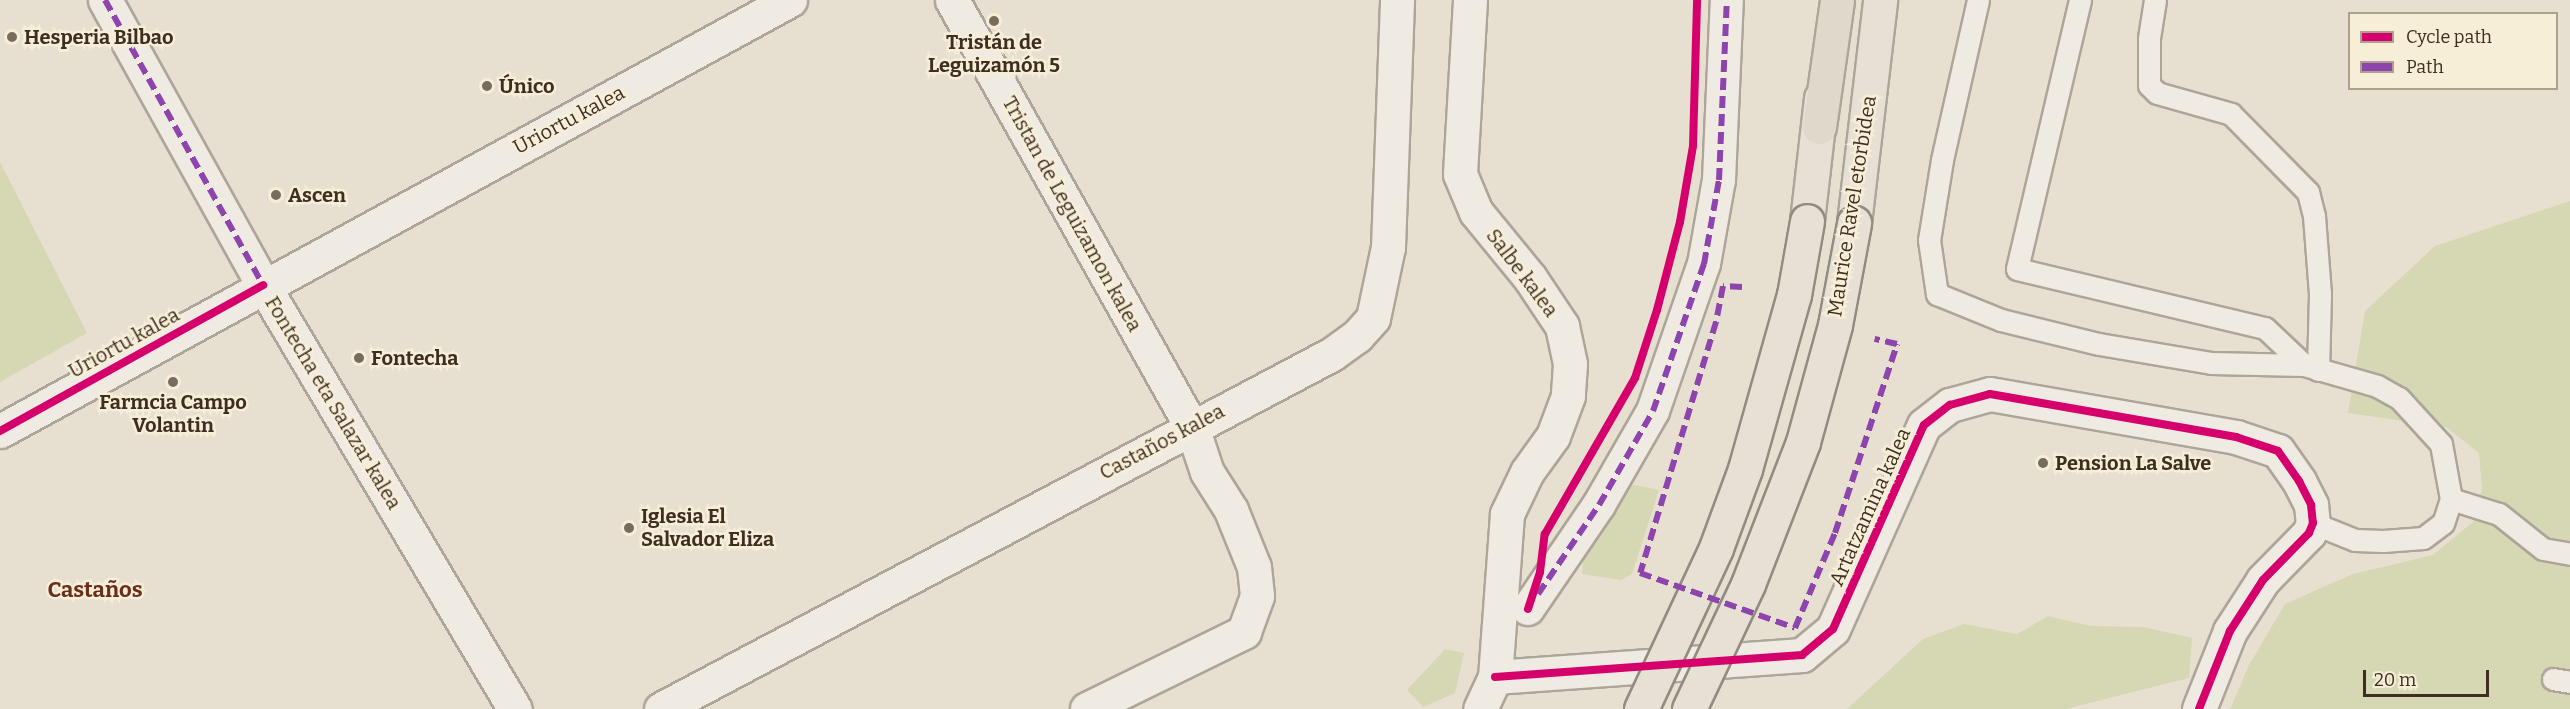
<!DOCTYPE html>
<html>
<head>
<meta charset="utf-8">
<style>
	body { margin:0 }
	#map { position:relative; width:2570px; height:709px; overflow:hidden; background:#e7e0d1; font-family:Bitter,serif }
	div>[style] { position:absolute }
	.green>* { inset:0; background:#d6d7b3 }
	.roads { filter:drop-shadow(2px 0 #ada599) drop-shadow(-2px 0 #ada599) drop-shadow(0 2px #ada599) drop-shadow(0 -2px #ada599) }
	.service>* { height:21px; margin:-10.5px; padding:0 10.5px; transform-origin:10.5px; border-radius:10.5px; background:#efebe3 }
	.pedestrian>* { height:32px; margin:-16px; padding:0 16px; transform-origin:16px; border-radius:16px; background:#efebe3 }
	.minor>* { height:33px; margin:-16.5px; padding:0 16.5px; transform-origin:16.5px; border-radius:16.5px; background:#efebe3 }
	.primary>* { height:33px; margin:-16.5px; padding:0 16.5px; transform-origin:16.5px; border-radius:16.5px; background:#e6e1d4 }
	.trunk>* { height:33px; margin:-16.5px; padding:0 16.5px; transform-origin:16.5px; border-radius:16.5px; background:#e0d9cb }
	.bridges { filter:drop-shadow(2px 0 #928b80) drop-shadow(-2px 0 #928b80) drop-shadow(0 2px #928b80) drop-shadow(0 -2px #928b80) }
	.primary-bridge>* { height:33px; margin:-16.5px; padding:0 16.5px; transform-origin:16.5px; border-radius:16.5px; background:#e6e1d4 }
	.quiet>* { height:6px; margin-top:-3px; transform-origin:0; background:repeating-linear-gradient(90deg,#8e44ad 0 12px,transparent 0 18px) }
	.cycleway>* { height:8px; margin:-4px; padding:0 4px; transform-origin:4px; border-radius:4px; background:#d6006c }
	.dots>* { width:16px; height:16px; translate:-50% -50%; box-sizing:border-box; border:3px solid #f7eed8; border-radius:50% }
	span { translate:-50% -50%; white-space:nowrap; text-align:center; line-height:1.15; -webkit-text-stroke:5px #f7eed8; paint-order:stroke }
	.poi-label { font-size:20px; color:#3d2e20; font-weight:700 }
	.left { translate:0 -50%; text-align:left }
	.street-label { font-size:20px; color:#3d2e20 }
	.quarter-label { font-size:22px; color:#6b2e1e; font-weight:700 }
	.legend { position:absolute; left:2348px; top:12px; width:210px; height:78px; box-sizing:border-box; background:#f7eed8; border:2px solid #ada18e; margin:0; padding:8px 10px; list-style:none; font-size:18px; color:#3d2e20 }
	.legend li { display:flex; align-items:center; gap:12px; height:30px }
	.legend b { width:30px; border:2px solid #ada18e }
	.scale { position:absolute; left:2363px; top:670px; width:126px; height:27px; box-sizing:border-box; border:3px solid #3d2e20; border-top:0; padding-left:8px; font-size:18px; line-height:21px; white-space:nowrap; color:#3d2e20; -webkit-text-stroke:4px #f7eed8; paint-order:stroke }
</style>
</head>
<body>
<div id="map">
	<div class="green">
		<i style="clip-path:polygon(0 162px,87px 333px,0 382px)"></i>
		<i style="clip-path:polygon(2570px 201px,2570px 709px,2230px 709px,2249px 665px,2285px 604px,2353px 574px,2433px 555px,2473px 522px,2482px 489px,2479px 453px,2446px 427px,2348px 413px,2365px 311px,2435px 246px)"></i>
		<i style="clip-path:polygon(1624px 483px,1659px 490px,1632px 574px,1621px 580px,1582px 574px,1584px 545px)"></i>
		<i style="clip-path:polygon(2048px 616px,2091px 626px,2144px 627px,2192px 638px,2189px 678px,2066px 709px,1847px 709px,1923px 639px,1964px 624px,2017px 634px)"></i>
		<i style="clip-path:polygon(1445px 649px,1464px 653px,1455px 693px,1423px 707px,1407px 690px)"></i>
	</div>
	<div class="roads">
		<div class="service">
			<i style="left:1978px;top:0;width:164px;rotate:102.7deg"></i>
			<i style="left:1942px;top:160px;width:81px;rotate:99.2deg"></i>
			<i style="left:1929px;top:240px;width:55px;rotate:81.6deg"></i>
			<i style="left:1937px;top:294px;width:69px;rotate:22.1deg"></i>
			<i style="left:2001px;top:320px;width:101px;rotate:13.8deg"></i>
			<i style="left:2099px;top:344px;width:114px;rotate:9.6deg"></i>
			<i style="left:2211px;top:363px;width:93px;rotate:1.2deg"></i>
			<i style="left:2304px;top:365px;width:76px;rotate:16deg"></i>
			<i style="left:2377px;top:386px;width:25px;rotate:29deg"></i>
			<i style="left:2399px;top:398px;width:62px;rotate:47.6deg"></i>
			<i style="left:2441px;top:444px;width:56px;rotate:79.7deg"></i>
			<i style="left:2451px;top:499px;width:25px;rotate:108deg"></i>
			<i style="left:2443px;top:523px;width:25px;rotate:143deg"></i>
			<i style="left:2423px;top:538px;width:40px;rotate:175.7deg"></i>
			<i style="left:2383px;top:541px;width:28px;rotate:-178deg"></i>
			<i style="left:2355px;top:540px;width:45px;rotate:-158deg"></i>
			<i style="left:2080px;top:0;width:276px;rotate:103.2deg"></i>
			<i style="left:2017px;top:269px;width:255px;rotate:13.4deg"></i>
			<i style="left:2265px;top:328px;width:54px;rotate:43.5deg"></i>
			<i style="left:2155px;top:0;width:39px;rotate:99deg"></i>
			<i style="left:2149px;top:39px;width:46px;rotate:90deg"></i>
			<i style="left:2149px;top:85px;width:11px;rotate:45deg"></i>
			<i style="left:2157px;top:93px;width:77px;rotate:15.8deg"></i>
			<i style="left:2231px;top:114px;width:110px;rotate:45.4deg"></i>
			<i style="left:2308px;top:192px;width:25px;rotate:76deg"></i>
			<i style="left:2314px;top:216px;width:78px;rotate:85.6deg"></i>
			<i style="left:2320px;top:294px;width:76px;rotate:91.5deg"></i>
			<i style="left:2451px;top:499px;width:50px;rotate:17.4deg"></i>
			<i style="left:2499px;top:514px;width:56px;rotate:38.5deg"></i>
			<i style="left:2543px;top:549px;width:27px;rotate:10deg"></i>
			<i style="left:2553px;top:679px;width:17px;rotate:10deg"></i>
		</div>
		<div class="pedestrian">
			<i style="left:1528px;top:609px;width:126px;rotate:-55.7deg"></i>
			<i style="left:1599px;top:505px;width:108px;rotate:-60.1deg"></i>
			<i style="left:1653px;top:411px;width:156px;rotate:-70.9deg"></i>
			<i style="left:1704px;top:264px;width:85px;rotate:-79.9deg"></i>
			<i style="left:1719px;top:180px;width:180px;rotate:-87.5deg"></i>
		</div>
		<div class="minor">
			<i style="left:105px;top:0;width:326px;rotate:61deg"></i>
			<i style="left:263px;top:285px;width:493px;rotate:59.3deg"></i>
			<i style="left:952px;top:0;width:490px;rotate:60.7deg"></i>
			<i style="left:1192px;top:427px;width:47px;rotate:71.6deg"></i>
			<i style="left:1207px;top:472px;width:45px;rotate:57.7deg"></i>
			<i style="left:1231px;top:510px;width:61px;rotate:68deg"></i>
			<i style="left:1254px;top:567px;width:29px;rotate:84deg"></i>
			<i style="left:1257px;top:596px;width:38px;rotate:110deg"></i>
			<i style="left:1244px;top:632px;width:175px;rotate:153.9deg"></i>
			<i style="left:1470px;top:0;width:174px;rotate:93.3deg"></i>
			<i style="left:1460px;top:174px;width:41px;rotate:67.2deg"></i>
			<i style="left:1476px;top:212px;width:85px;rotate:50.7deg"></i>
			<i style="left:1530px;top:278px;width:58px;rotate:56.3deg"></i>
			<i style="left:1562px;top:326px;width:39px;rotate:78deg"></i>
			<i style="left:1570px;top:364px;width:32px;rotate:94deg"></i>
			<i style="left:1568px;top:396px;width:43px;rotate:110.6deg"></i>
			<i style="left:1553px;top:436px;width:44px;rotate:125.8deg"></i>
			<i style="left:1527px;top:472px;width:47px;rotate:115.5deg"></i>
			<i style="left:1507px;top:514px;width:163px;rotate:94.2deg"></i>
			<i style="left:1495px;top:677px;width:35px;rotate:115deg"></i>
			<i style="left:0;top:431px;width:900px;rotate:-28.62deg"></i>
			<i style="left:1495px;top:677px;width:308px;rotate:-4.1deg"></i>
			<i style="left:1802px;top:655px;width:40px;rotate:-40deg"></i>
			<i style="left:1833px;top:629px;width:223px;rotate:-66deg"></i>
			<i style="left:1924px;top:425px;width:33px;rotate:-38deg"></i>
			<i style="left:1950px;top:405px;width:41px;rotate:-15.4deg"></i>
			<i style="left:1990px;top:394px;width:250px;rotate:9.9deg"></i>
			<i style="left:2236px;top:437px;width:44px;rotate:18.4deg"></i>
			<i style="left:2278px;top:451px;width:37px;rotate:55deg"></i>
			<i style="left:2299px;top:481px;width:27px;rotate:63deg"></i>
			<i style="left:2311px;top:505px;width:18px;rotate:84deg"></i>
			<i style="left:2313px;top:523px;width:11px;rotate:112deg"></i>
			<i style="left:2309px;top:533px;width:66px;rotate:134.4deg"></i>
			<i style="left:2263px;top:580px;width:61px;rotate:122.9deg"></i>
			<i style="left:2230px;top:631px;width:84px;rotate:111.7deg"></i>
			<i style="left:661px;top:709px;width:759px;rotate:-27.88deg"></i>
			<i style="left:1332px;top:354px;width:31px;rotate:-36deg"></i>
			<i style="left:1357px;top:336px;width:24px;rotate:-48deg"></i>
			<i style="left:1373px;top:318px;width:73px;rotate:-78.1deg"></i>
			<i style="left:1388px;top:247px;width:247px;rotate:-87.9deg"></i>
		</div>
		<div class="primary">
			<i style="left:1807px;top:221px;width:124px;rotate:-83.5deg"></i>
			<i style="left:1854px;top:223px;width:225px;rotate:-83.3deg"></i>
		</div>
		<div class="trunk">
			<i style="left:1819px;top:127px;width:128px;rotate:-81.9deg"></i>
		</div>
	</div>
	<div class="bridges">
		<div class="primary-bridge">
			<i style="left:1641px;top:709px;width:178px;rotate:-65deg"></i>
			<i style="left:1716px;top:548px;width:84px;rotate:-69.8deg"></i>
			<i style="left:1745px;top:469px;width:181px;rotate:-74.3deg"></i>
			<i style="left:1794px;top:295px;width:75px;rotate:-80deg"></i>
			<i style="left:1689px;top:709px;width:138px;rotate:-64.7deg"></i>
			<i style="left:1748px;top:584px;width:152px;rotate:-68.8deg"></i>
			<i style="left:1803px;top:442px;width:121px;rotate:-74.7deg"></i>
			<i style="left:1835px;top:325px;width:104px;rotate:-79.4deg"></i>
		</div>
	</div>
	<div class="quiet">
		<i style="left:105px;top:0;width:326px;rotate:61deg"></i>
		<i style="left:1742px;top:287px;width:19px;rotate:-177deg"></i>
		<i style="left:1723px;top:286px;width:37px;rotate:101deg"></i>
		<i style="left:1716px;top:322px;width:262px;rotate:106.8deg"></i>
		<i style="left:1640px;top:573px;width:164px;rotate:19.5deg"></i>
		<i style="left:1795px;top:628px;width:103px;rotate:-67.2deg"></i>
		<i style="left:1835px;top:533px;width:199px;rotate:-71.8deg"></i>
		<i style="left:1897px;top:344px;width:23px;rotate:-167deg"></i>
		<i style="left:1538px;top:594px;width:108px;rotate:-55.6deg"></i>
		<i style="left:1599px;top:505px;width:108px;rotate:-60.1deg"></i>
		<i style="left:1653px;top:411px;width:156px;rotate:-70.9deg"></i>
		<i style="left:1704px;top:264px;width:85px;rotate:-79.9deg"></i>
		<i style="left:1719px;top:180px;width:180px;rotate:-87.5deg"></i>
	</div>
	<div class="cycleway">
		<i style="left:0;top:431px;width:301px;rotate:-29deg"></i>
		<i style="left:1528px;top:609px;width:39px;rotate:-72deg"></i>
		<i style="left:1540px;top:572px;width:38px;rotate:-83deg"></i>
		<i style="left:1545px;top:534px;width:180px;rotate:-60deg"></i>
		<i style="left:1635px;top:378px;width:71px;rotate:-72.1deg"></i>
		<i style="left:1657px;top:310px;width:91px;rotate:-75.4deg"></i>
		<i style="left:1680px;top:222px;width:77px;rotate:-80.3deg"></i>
		<i style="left:1693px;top:146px;width:146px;rotate:-88.4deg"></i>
		<i style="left:1495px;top:677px;width:308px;rotate:-4.1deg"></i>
		<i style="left:1802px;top:655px;width:40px;rotate:-40deg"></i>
		<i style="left:1833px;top:629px;width:223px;rotate:-66deg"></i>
		<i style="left:1924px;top:425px;width:33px;rotate:-38deg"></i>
		<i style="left:1950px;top:405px;width:41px;rotate:-15.4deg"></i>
		<i style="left:1990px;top:394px;width:250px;rotate:9.9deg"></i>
		<i style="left:2236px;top:437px;width:44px;rotate:18.4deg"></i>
		<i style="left:2278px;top:451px;width:37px;rotate:55deg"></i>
		<i style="left:2299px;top:481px;width:27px;rotate:63deg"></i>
		<i style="left:2311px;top:505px;width:18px;rotate:84deg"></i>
		<i style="left:2313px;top:523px;width:11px;rotate:112deg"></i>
		<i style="left:2309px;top:533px;width:66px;rotate:134.4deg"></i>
		<i style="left:2263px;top:580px;width:61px;rotate:122.9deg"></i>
		<i style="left:2230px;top:631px;width:84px;rotate:111.7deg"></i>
	</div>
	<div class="dots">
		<i style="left:994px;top:21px;background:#786c5e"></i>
		<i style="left:12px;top:37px;background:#786c5e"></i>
		<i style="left:487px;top:86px;background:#786c5e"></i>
		<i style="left:276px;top:195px;background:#786c5e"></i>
		<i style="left:359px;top:358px;background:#786c5e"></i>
		<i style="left:173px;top:382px;background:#786c5e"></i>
		<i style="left:2043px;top:463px;background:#786c5e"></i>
		<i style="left:629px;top:528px;background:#786c5e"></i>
	</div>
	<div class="poi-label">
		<span class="left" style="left:24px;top:37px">Hesperia Bilbao</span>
		<span style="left:994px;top:54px">Tristán de<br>Leguizamón 5</span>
		<span class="left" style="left:499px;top:86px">Único</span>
		<span class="left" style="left:288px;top:195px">Ascen</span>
		<span class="left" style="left:371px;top:358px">Fontecha</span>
		<span style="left:173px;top:414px">Farmcia Campo<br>Volantin</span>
		<span class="left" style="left:2055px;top:463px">Pension La Salve</span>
		<span class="left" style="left:641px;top:528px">Iglesia El<br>Salvador Eliza</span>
	</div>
	<div class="street-label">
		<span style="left:569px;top:120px;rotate:-28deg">Uriortu kalea</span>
		<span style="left:1852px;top:206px;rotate:-81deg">Maurice Ravel etorbidea</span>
		<span style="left:1072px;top:214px;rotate:61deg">Tristan de Leguizamon kalea</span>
		<span style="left:1522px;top:273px;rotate:53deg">Salbe kalea</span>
		<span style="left:124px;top:343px;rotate:-29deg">Uriortu kalea</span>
		<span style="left:333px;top:403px;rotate:59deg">Fontecha eta Salazar kalea</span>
		<span style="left:1162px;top:442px;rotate:-28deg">Castaños kalea</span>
		<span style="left:1870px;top:507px;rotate:-66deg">Artatzamina kalea</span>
	</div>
	<div class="quarter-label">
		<span style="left:95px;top:590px">Castaños</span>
	</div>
	<ul class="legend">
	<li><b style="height:8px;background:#d6006c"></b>Cycle path</li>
	<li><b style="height:8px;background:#8e44ad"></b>Path</li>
	</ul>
	<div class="scale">20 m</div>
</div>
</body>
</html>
